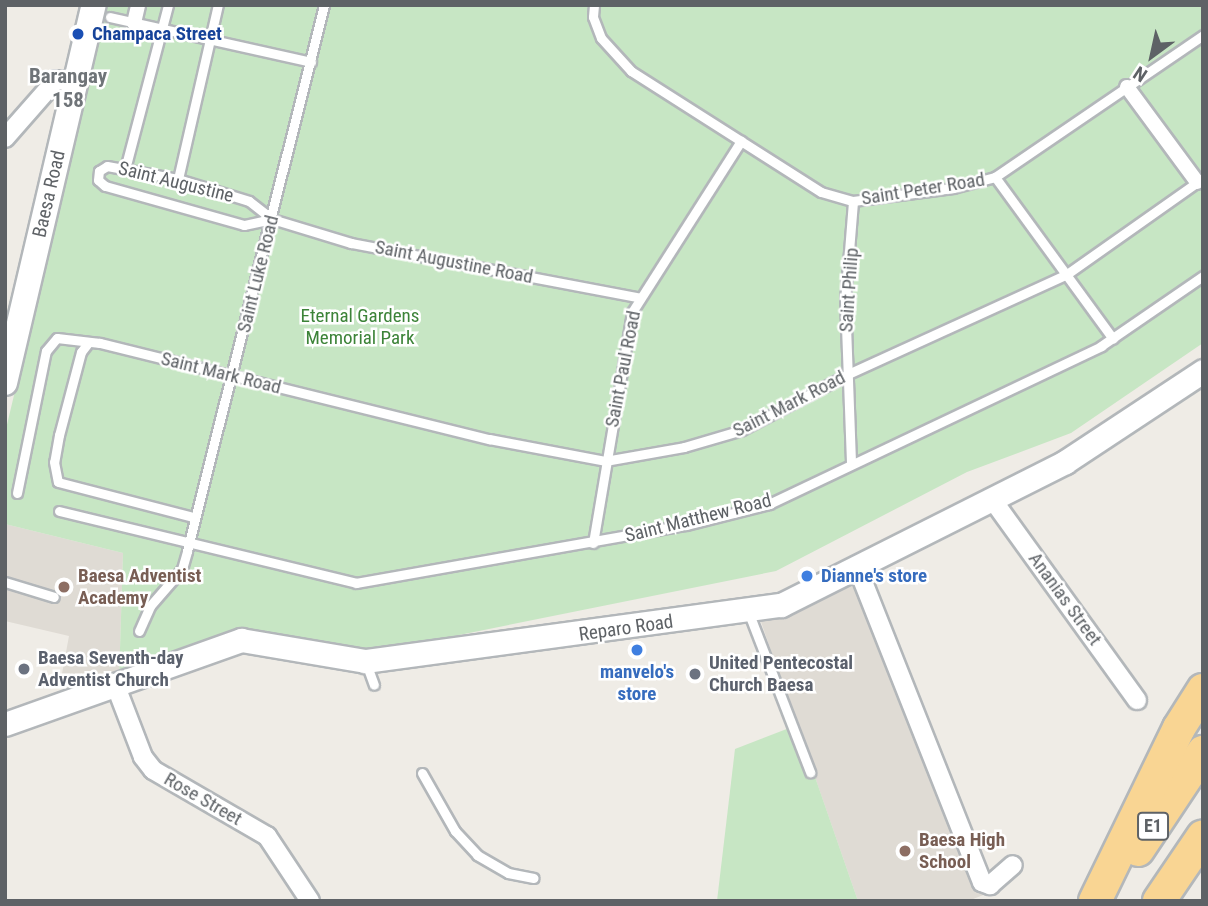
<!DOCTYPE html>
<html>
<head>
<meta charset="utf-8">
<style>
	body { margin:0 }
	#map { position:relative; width:1208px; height:906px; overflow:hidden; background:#efece6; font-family:"Roboto Condensed",sans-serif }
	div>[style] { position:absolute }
	.education>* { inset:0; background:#dfdbd4 }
	.green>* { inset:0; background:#c7e6c4 }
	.roads { filter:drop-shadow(2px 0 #b3b7ba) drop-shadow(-2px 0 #b3b7ba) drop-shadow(0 2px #b3b7ba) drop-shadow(0 -2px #b3b7ba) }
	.service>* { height:9px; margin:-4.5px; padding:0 4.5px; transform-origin:4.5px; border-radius:4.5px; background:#fff }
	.pedestrian>* { height:14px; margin:-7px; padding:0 7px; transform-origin:7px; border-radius:7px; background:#fff }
	.minor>* { height:18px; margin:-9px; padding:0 9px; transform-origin:9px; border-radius:9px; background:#fff }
	.tertiary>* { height:23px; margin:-11.5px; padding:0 11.5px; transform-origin:11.5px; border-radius:11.5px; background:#fff }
	.secondary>* { height:24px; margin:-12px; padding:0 12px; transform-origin:12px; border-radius:12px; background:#fff }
	.motorway>* { height:32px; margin:-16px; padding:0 16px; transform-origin:16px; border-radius:16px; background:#f9d593 }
	.dots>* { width:19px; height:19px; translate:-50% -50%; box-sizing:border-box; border:4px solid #fff; border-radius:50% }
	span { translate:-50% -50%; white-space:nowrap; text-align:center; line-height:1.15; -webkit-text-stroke:5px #fff; paint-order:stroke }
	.shield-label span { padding:2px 5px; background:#fff; border:2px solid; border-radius:5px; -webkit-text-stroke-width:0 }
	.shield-label { font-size:18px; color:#5e6266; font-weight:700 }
	.transit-label { font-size:19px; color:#164399; font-weight:700 }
	.left { translate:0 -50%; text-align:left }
	.street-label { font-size:19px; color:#5e6266 }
	.park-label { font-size:19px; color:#3c8338 }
	.education-label { font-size:19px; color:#785e54; font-weight:700 }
	.shop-label { font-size:19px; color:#366cbe; font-weight:700 }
	.worship-label { font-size:19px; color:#5b616d; font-weight:700 }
	.neighbourhood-label { font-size:21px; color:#6f7478; font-weight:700 }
	.frame { position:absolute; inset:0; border:7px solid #5e6266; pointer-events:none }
	.north { position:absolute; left:1117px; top:21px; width:70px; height:70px; -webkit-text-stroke:5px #fff; paint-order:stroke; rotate:213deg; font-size:19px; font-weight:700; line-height:28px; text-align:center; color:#5e6266 }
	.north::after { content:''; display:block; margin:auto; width:24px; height:32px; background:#5e6266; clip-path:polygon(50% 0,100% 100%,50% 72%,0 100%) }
</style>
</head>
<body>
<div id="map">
	<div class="education">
		<i style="clip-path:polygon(5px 524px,123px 553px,119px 680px,73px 694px,61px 679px,69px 636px,5px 621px)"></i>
		<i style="clip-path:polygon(856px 576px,986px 894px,968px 901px,858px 901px,759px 616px)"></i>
	</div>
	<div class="green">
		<i style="clip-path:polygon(107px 5px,1203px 5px,1203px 343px,1071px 433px,967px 472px,776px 571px,365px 654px,243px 633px,119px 680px,123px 553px,5px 524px,5px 433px)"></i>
		<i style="clip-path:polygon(797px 725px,858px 901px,717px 901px,735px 749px)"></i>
	</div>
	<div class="roads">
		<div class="service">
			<i style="left:594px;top:5px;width:12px;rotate:95deg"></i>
			<i style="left:593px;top:17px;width:22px;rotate:69deg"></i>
			<i style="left:601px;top:38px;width:45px;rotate:47.7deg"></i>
			<i style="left:631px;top:71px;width:225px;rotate:32.5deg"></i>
			<i style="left:821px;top:192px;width:33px;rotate:16deg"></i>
			<i style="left:853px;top:201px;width:101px;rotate:-7.4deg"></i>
			<i style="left:953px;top:188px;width:43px;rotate:-14.7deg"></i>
			<i style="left:995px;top:177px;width:252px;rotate:-34.3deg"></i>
			<i style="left:110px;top:17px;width:206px;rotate:12.6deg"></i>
			<i style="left:125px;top:169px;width:170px;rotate:-75.3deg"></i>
			<i style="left:995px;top:177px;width:200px;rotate:53.9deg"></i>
			<i style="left:178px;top:179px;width:179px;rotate:-77.1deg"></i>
			<i style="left:272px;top:219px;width:29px;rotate:168deg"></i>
			<i style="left:244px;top:225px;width:144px;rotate:-164.3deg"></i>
			<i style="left:105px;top:186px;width:9px;rotate:-139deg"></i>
			<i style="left:98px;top:180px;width:9px;rotate:-84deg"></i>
			<i style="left:99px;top:171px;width:9px;rotate:-32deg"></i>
			<i style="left:107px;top:166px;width:72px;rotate:10.4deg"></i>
			<i style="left:178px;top:179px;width:74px;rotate:17.2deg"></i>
			<i style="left:249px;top:201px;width:29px;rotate:38deg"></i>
			<i style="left:272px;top:219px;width:83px;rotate:16.9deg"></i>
			<i style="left:351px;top:243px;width:292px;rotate:10.7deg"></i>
			<i style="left:88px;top:343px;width:11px;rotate:128deg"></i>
			<i style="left:81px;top:352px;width:86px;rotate:104.8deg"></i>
			<i style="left:59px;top:435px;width:27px;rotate:100deg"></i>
			<i style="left:54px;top:462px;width:20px;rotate:79deg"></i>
			<i style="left:58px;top:482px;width:139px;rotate:14.5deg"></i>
			<i style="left:851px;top:462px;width:161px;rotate:-92.1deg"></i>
			<i style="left:845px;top:301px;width:100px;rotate:-85.4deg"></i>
			<i style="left:17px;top:493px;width:145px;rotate:-78.5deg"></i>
			<i style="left:46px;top:351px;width:17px;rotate:-50deg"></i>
			<i style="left:57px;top:338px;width:43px;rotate:6.6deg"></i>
			<i style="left:100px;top:343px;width:401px;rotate:13.9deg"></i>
			<i style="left:489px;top:439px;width:118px;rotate:10.7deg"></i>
			<i style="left:605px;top:461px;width:80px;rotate:-10deg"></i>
			<i style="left:684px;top:447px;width:60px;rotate:-16.3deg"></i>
			<i style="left:742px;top:430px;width:120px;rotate:-27.8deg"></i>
			<i style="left:848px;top:374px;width:241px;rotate:-24.5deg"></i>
			<i style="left:1067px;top:274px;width:166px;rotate:-35.2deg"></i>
			<i style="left:59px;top:511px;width:306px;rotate:13.6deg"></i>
			<i style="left:356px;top:583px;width:335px;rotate:-10deg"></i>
			<i style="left:686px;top:525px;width:86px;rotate:-14.2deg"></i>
			<i style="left:769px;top:504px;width:368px;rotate:-25.4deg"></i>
			<i style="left:1101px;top:346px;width:124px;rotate:-34.5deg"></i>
			<i style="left:593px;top:543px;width:234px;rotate:-80.4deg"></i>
			<i style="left:632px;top:312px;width:203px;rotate:-57.5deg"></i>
			<i style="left:5px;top:582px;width:51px;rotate:17deg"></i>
			<i style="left:748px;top:611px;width:173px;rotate:68.9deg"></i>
			<i style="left:139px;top:631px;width:27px;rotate:-66deg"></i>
			<i style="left:150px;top:606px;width:49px;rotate:-49.1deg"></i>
			<i style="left:182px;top:569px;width:19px;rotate:-74deg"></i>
			<i style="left:187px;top:551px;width:563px;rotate:-75.91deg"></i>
			<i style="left:366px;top:663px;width:23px;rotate:70deg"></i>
			<i style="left:422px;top:773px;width:67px;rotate:60.4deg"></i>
			<i style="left:455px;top:831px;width:33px;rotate:47deg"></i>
			<i style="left:477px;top:855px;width:36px;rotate:30deg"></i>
			<i style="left:508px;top:873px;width:26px;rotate:11deg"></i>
		</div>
		<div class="pedestrian">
			<i style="left:134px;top:23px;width:18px;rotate:-77deg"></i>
			<i style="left:1127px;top:87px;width:118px;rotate:53.6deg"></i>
		</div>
		<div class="minor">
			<i style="left:5px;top:138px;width:77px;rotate:-48.7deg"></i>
			<i style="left:56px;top:80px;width:19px"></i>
			<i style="left:992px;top:499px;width:248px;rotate:54.2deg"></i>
			<i style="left:858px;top:569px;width:337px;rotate:68.4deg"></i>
			<i style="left:982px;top:882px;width:9px;rotate:21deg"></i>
			<i style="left:990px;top:885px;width:30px;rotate:-41deg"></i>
			<i style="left:115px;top:684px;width:78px;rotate:69deg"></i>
			<i style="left:143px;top:757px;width:16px;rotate:52deg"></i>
			<i style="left:153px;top:770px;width:132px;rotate:30.1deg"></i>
			<i style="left:267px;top:836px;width:78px;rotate:56.5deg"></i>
		</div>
		<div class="tertiary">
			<i style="left:5px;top:724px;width:251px;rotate:-19.6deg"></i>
			<i style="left:241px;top:640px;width:126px;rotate:9.6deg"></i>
			<i style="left:365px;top:661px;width:420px;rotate:-7.7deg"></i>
			<i style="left:781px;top:605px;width:318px;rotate:-26.7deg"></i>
			<i style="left:1065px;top:462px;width:165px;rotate:-33.4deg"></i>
		</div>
		<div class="secondary">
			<i style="left:5px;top:383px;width:388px;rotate:-76.8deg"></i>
		</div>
		<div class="motorway">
			<i style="left:1138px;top:850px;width:118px;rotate:-56.4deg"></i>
			<i style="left:1095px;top:901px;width:192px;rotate:-64.1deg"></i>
			<i style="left:1179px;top:728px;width:45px;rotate:-57.7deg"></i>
			<i style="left:1159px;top:901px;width:78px;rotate:-55.9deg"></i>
		</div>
	</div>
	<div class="dots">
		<i style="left:78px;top:34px;background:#1a4fb4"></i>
		<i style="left:807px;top:576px;background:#3f7fe0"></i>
		<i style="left:64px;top:587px;background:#8d6e63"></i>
		<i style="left:637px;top:650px;background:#3f7fe0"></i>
		<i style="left:24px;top:669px;background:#6b7280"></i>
		<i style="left:695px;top:674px;background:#6b7280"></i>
		<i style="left:905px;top:851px;background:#8d6e63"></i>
	</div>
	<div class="shield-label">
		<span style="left:1153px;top:826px">E1</span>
	</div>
	<div class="transit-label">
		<span class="left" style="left:92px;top:34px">Champaca Street</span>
	</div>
	<div class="street-label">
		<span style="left:176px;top:182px;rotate:14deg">Saint Augustine</span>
		<span style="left:923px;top:189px;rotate:-9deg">Saint Peter Road</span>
		<span style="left:49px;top:194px;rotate:-77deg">Baesa Road</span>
		<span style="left:454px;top:262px;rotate:11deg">Saint Augustine Road</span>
		<span style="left:258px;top:274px;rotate:-76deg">Saint Luke Road</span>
		<span style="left:849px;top:290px;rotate:-86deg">Saint Philip</span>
		<span style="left:623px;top:369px;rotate:-79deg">Saint Paul Road</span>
		<span style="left:221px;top:373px;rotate:14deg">Saint Mark Road</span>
		<span style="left:789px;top:404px;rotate:-27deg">Saint Mark Road</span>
		<span style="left:698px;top:518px;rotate:-14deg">Saint Matthew Road</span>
		<span style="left:1065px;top:599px;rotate:54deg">Ananias Street</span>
		<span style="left:626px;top:628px;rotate:-8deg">Reparo Road</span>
		<span style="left:203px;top:799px;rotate:30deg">Rose Street</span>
	</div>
	<div class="park-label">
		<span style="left:360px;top:327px">Eternal Gardens<br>Memorial Park</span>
	</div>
	<div class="education-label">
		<span class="left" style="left:78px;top:587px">Baesa Adventist<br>Academy</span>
		<span class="left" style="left:919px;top:851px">Baesa High<br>School</span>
	</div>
	<div class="shop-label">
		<span class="left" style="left:821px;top:576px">Dianne's store</span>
		<span style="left:637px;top:683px">manvelo's<br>store</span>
	</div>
	<div class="worship-label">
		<span class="left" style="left:38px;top:669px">Baesa Seventh-day<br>Adventist Church</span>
		<span class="left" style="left:709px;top:674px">United Pentecostal<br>Church Baesa</span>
	</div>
	<div class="neighbourhood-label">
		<span style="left:68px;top:88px">Barangay<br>158</span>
	</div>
	<div class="frame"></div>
	<div class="north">N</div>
</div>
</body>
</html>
